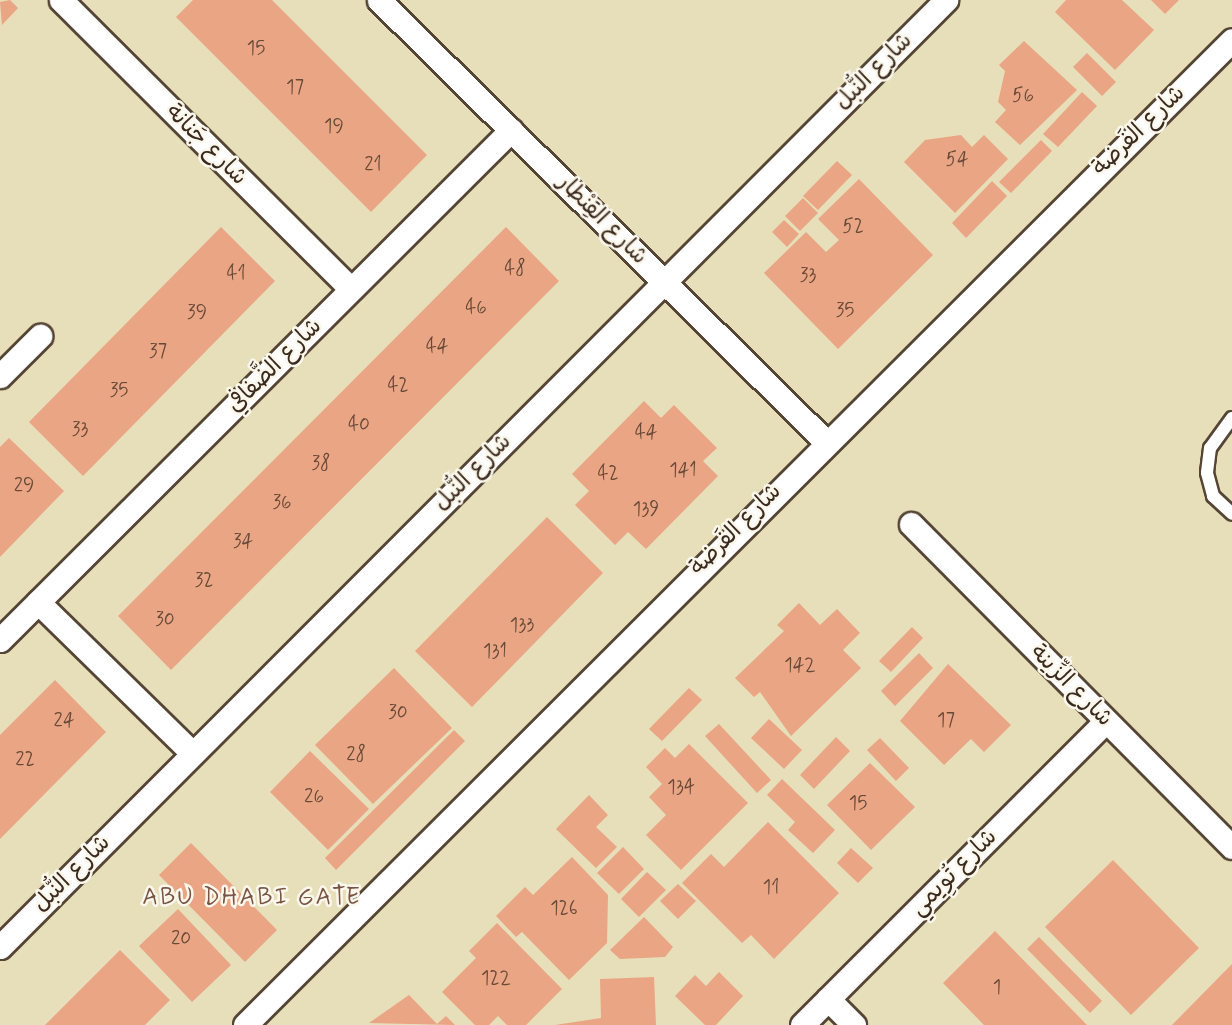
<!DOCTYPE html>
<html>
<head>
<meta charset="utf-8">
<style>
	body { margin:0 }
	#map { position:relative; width:1232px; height:1025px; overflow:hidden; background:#e6dfba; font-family:Mynerve,"Playpen Sans Arabic",sans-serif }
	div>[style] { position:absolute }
	.building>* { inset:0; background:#eaa584 }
	.roads { filter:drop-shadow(2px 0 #554535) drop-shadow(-2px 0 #554535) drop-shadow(0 2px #554535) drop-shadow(0 -2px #554535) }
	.lane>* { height:12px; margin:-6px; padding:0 6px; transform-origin:6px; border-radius:6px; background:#fff }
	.street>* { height:23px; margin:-11.5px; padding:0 11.5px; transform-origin:11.5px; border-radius:11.5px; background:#fff }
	span { translate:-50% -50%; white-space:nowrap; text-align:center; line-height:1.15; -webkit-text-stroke:5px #fbf7ec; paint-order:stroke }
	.number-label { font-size:19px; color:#674938 }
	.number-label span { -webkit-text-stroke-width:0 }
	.street-label { font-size:23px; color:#3b2a1e }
	.neighbourhood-label { font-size:24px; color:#785542; letter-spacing:2px }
</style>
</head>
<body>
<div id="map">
	<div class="building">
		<i style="clip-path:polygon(10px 0,18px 8px,2px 25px,0 2px)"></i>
		<i style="clip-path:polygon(193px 0,272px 0,427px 155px,371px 212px,176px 17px)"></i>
		<i style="clip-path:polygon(1066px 0,1122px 0,1154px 30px,1115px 70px,1055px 12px)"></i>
		<i style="clip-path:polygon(1151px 0,1179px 0,1165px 14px)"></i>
		<i style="clip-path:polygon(1024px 41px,1077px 90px,1020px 145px,995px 122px,1006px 110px,998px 102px,1005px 71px,999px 65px)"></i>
		<i style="clip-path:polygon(1087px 53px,1116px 82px,1102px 96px,1073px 67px)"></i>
		<i style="clip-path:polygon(1082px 92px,1097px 106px,1058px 147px,1043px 134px)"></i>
		<i style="clip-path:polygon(961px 135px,972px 147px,984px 135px,1008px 159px,955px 213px,904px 162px,925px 140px)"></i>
		<i style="clip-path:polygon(1041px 140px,1052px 151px,1011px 193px,999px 182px)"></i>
		<i style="clip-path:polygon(837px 161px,852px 175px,818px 210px,803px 196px)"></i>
		<i style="clip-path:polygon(859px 179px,933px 255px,838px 349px,764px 273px,806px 232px,826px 252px,839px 240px,818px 219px)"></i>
		<i style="clip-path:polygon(992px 181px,1007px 196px,966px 238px,952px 223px)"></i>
		<i style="clip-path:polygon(803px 198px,818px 213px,800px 231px,785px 216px)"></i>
		<i style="clip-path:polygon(784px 220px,799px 234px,787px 247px,772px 232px)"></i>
		<i style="clip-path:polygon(221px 227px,275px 281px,83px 476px,29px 422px)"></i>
		<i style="clip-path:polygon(506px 227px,559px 281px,171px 670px,118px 616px)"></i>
		<i style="clip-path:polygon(644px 401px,661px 418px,674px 405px,717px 448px,703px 461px,718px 476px,646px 549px,628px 532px,615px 545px,575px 505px,589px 491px,572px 474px)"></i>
		<i style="clip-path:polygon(9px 438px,64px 491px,0 557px,0 447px)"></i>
		<i style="clip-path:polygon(547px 517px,603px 573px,472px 707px,415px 651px)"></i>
		<i style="clip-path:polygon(799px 603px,820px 625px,837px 609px,860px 633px,843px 650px,861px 668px,791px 736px,760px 692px,754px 697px,735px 678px,784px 631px,777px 625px)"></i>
		<i style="clip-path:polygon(912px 627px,923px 638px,891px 672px,879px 661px)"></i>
		<i style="clip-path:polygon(919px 653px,933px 668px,895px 706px,881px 691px)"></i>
		<i style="clip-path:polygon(948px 664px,1011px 725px,984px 752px,971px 739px,944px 765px,900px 721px)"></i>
		<i style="clip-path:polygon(394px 668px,452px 728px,373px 804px,315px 745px)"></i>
		<i style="clip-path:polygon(55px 680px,106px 732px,0 839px,0 735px)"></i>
		<i style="clip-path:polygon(689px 688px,702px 700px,662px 741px,649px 729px)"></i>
		<i style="clip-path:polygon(769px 719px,802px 750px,784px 769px,751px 738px)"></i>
		<i style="clip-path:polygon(719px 724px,771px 780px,757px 793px,705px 736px)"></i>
		<i style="clip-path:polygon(454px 730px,465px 741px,336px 870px,325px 858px)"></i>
		<i style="clip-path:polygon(836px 737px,850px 751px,814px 789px,800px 775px)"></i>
		<i style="clip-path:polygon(880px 738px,909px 768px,896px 781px,867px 750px)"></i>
		<i style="clip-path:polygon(689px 744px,748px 803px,681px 870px,646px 835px,666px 815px,649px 797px,662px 784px,646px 767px,665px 748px,675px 758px)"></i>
		<i style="clip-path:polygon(310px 751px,369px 809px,328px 850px,270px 792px)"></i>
		<i style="clip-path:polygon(870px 763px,915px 807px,871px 850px,827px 805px)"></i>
		<i style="clip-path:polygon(782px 779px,835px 830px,813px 853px,788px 830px,795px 822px,767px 795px)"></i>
		<i style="clip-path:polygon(589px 795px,608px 815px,596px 827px,617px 847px,596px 868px,556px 829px)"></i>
		<i style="clip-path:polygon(768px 822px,839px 893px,774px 959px,751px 935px,742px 943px,682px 883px,711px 854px,724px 867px)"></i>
		<i style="clip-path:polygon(191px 843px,277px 930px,245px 962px,159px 875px)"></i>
		<i style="clip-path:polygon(623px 847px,644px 869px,619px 894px,597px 873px)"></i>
		<i style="clip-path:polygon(851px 848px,873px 868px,858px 883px,837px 863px)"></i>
		<i style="clip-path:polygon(572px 857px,608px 895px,607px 943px,569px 980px,522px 932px,516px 937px,496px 916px,525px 887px,533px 895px)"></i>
		<i style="clip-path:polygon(1113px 860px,1199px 948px,1131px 1015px,1045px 927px)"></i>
		<i style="clip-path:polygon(647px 872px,666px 890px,639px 917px,621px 899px)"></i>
		<i style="clip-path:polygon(678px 884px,696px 901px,678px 919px,660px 901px)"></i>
		<i style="clip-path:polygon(178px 909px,231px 965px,192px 1002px,139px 946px)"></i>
		<i style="clip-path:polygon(644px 917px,673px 947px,665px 957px,620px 959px,610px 950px)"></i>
		<i style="clip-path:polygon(497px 923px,562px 989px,526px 1025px,507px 1025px,498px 1016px,489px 1025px,475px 1025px,442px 992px,476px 958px,469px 951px)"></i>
		<i style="clip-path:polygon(995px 931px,1087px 1025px,984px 1025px,943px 983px)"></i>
		<i style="clip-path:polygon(1039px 937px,1102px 1001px,1090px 1013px,1027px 949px)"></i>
		<i style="clip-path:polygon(120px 950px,170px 1000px,145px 1025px,45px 1025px)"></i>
		<i style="clip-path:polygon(1232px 964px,1232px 1025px,1172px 1025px)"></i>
		<i style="clip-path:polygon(719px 972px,743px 996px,716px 1025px,705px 1025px,675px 996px,695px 975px,706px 986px)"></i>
		<i style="clip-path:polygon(654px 977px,656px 1025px,555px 1025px,601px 1018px,600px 979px)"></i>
		<i style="clip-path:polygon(409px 995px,437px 1024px,446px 1016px,455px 1025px,369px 1023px)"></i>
	</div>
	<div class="roads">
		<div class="lane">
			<i style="left:1232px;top:418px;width:37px;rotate:126deg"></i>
			<i style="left:1210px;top:448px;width:25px;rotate:97deg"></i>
			<i style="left:1207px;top:473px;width:24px;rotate:75deg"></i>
			<i style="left:1213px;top:496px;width:26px;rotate:43deg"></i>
		</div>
		<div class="street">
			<i style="left:61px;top:0;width:409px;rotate:44.9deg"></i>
			<i style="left:379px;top:0;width:626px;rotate:44.68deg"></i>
			<i style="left:0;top:376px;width:57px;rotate:-45deg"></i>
			<i style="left:911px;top:524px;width:455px;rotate:45.2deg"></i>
			<i style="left:38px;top:602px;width:214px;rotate:44.4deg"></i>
			<i style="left:0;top:640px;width:722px;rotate:-44.94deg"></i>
			<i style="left:0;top:947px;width:1339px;rotate:-45.03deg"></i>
			<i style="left:828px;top:999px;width:37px;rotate:45deg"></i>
			<i style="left:245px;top:1025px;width:1394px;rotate:-44.94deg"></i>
			<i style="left:802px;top:1025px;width:430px;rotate:-45deg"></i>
		</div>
	</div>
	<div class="number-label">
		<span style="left:256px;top:49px">15</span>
		<span style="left:295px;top:88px">17</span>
		<span style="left:1023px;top:96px">56</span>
		<span style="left:334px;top:127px">19</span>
		<span style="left:957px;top:160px">54</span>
		<span style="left:373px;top:165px">21</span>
		<span style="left:853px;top:227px">52</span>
		<span style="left:515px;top:269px">48</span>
		<span style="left:236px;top:274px">41</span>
		<span style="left:808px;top:276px">33</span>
		<span style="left:476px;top:308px">46</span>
		<span style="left:845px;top:311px">35</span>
		<span style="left:197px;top:313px">39</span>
		<span style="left:437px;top:347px">44</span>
		<span style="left:158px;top:352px">37</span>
		<span style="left:398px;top:386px">42</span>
		<span style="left:119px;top:391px">35</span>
		<span style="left:359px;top:425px">40</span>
		<span style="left:80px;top:430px">33</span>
		<span style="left:646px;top:433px">44</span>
		<span style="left:321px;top:464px">38</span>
		<span style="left:683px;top:471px">141</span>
		<span style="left:608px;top:474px">42</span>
		<span style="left:24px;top:486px">29</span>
		<span style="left:282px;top:503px">36</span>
		<span style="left:646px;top:510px">139</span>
		<span style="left:243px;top:542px">34</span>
		<span style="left:204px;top:581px">32</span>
		<span style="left:165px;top:620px">30</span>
		<span style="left:522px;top:626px">133</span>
		<span style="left:495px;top:652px">131</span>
		<span style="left:800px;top:666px">142</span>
		<span style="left:398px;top:713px">30</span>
		<span style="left:64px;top:721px">24</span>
		<span style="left:946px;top:721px">17</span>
		<span style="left:356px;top:755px">28</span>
		<span style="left:25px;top:760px">22</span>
		<span style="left:681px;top:788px">134</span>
		<span style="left:314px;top:797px">26</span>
		<span style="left:858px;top:804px">15</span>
		<span style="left:771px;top:888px">11</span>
		<span style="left:564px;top:909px">126</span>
		<span style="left:181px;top:939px">20</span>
		<span style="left:496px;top:979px">122</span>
		<span style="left:997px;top:988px">1</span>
	</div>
	<div class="street-label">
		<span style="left:874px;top:72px;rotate:-45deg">شارع النُّبل</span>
		<span style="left:1139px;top:131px;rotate:-44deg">شارع الفَرضة</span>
		<span style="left:206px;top:145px;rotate:45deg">شارع جَنانة</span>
		<span style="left:602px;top:220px;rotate:45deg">شارع القِنْطار</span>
		<span style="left:275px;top:366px;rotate:-45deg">شارع الضَّفافي</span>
		<span style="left:473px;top:473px;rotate:-45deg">شارع النُّبل</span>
		<span style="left:736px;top:530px;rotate:-45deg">شارع الفَرضة</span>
		<span style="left:1071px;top:686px;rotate:45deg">شارع الزِّينة</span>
		<span style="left:954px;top:873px;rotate:-45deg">شارع تُوِيمي</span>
		<span style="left:72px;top:874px;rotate:-45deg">شارع النُّبل</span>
	</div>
	<div class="neighbourhood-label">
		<span style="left:252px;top:898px">ABU DHABI GATE</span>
	</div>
</div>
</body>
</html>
